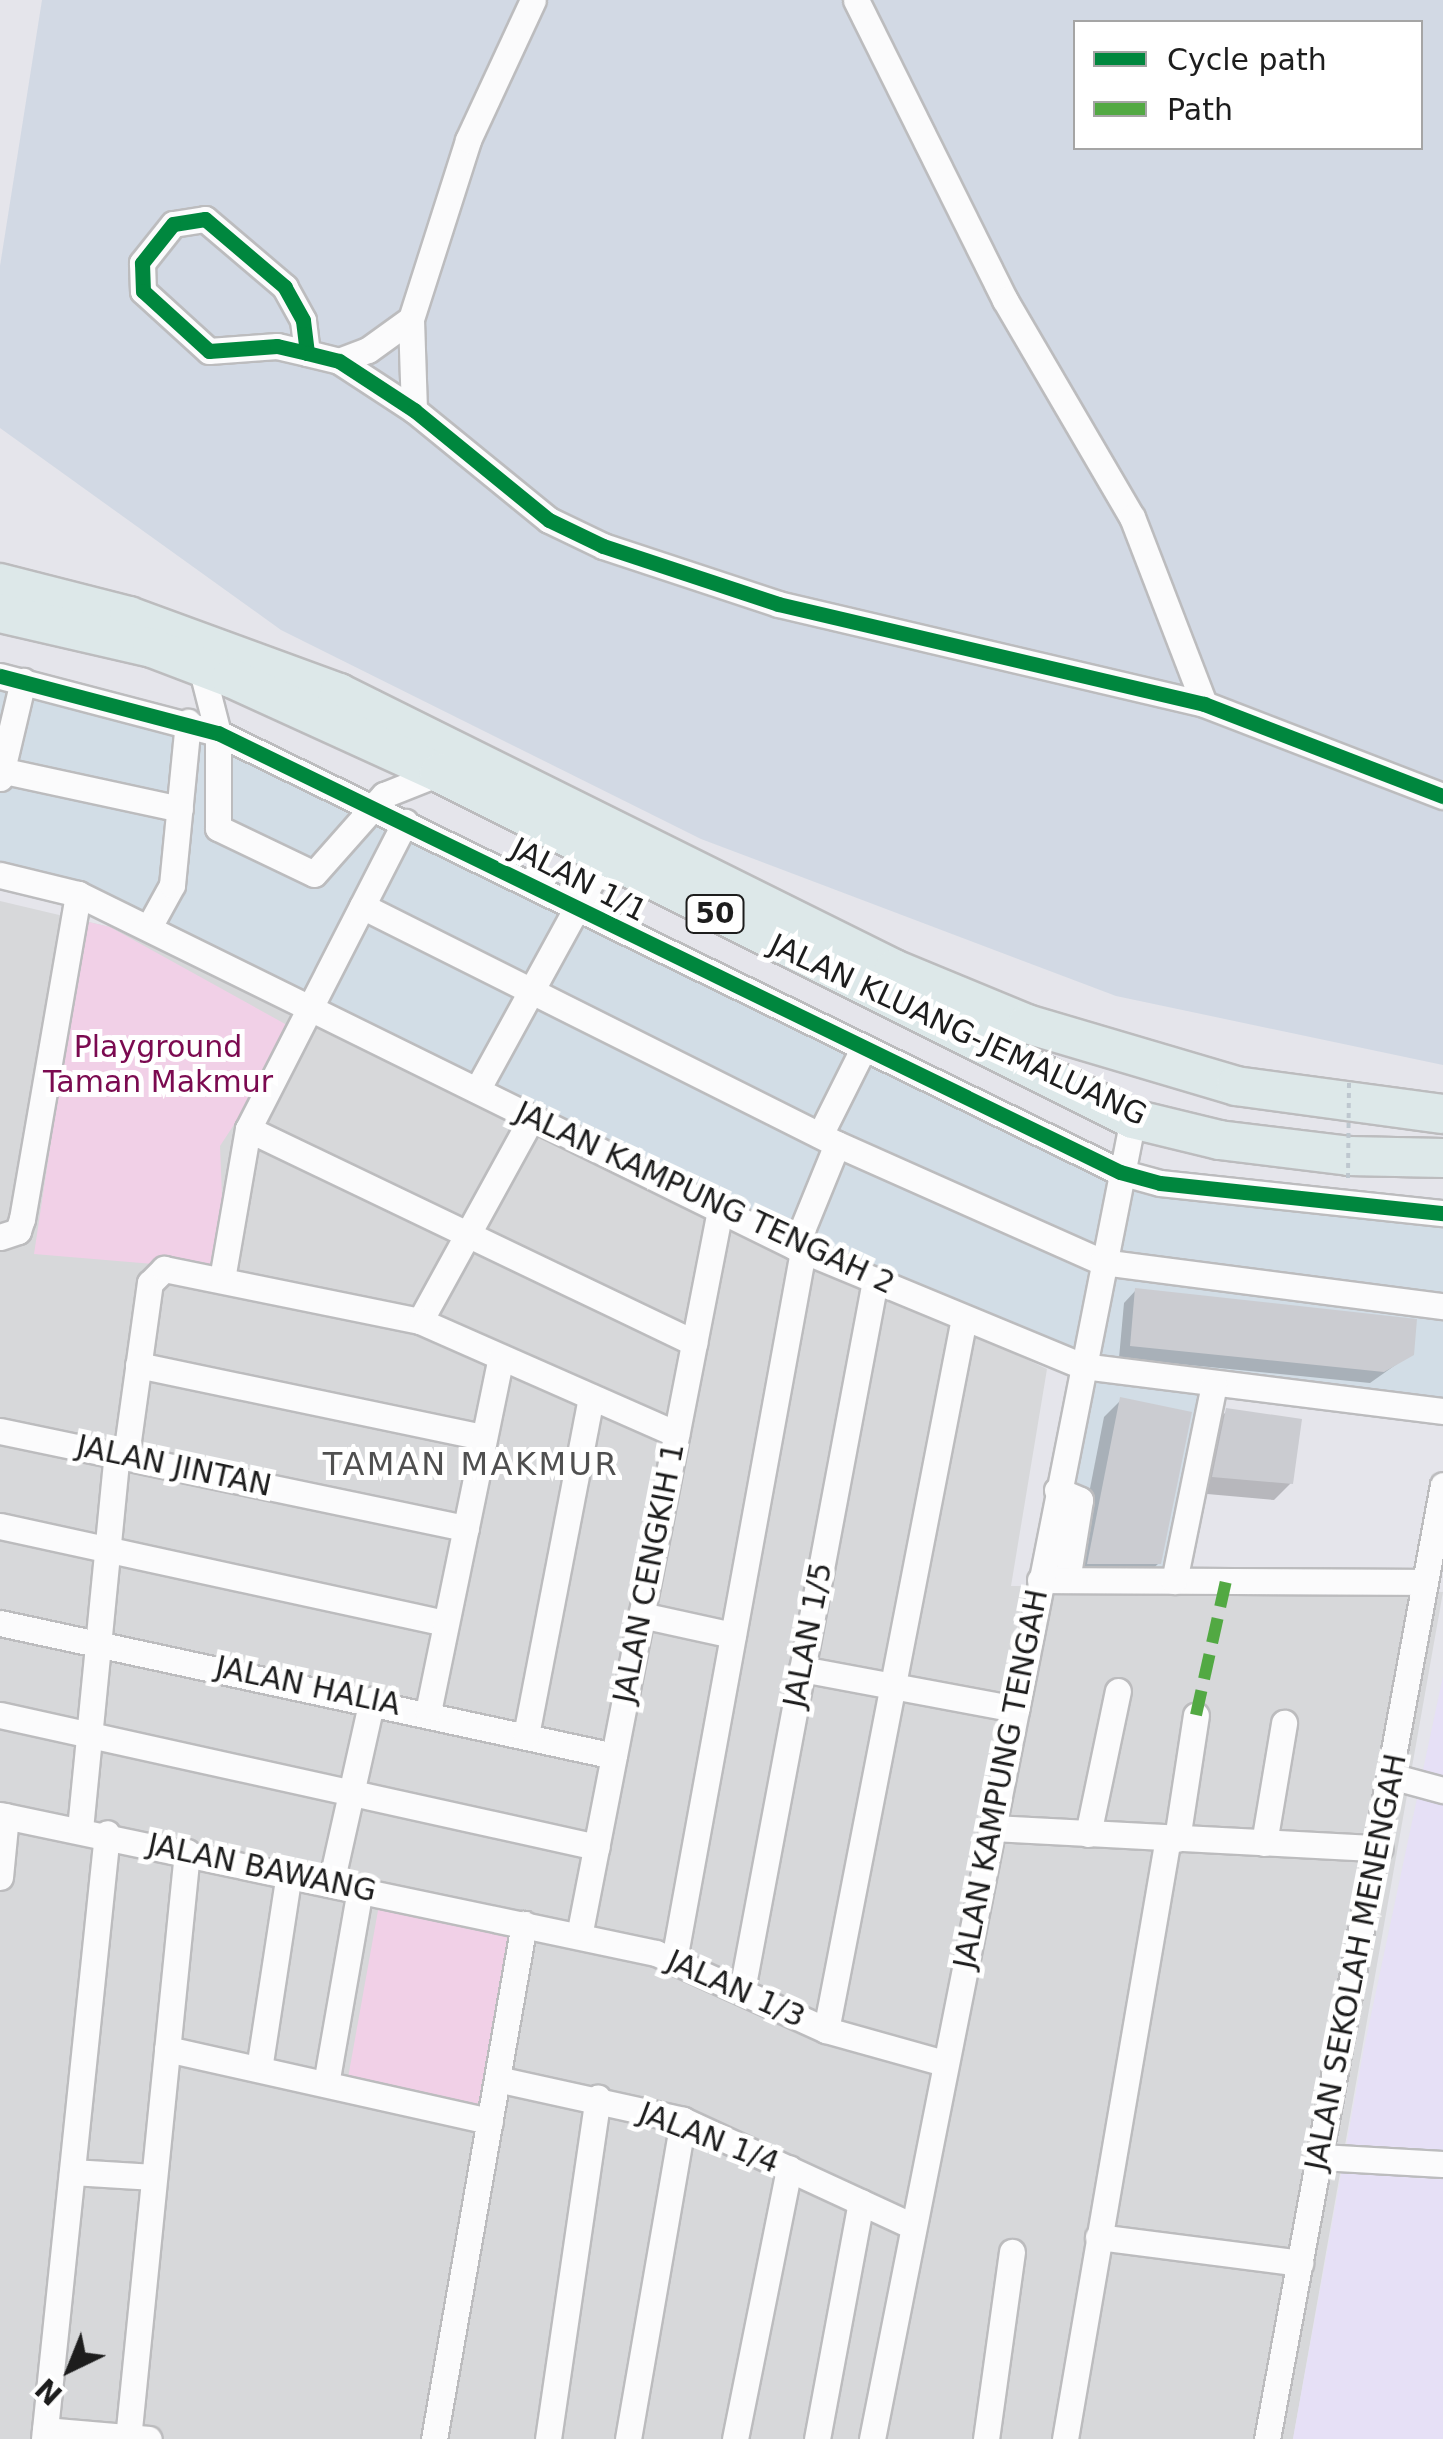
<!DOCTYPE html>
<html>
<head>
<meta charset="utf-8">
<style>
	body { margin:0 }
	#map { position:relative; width:1443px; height:2439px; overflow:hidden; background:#e5e5eb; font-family:"DejaVu Sans",sans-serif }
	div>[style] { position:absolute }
	.residential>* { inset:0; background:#d7d8da }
	.commercial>* { inset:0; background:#d2dde6 }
	.education>* { inset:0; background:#e6e0f6 }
	.military>* { inset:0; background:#d2d9e4 }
	.park>* { inset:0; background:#f1d0e7 }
	.shadow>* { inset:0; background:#0003 }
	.building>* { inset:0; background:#cbccd1 }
	.roads { filter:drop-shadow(2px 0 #bcbcbe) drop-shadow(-2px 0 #bcbcbe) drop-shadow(0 2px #bcbcbe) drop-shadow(0 -2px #bcbcbe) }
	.minor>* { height:25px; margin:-12.5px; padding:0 12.5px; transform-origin:12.5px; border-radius:12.5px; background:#fbfbfc }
	.highway>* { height:38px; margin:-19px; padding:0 19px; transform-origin:19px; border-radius:19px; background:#dde8e9 }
	.path-bridge>* { height:4px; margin-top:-2px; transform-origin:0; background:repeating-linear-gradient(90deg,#bec7cf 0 5px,transparent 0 10px) }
	.quiet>* { height:12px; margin-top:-6px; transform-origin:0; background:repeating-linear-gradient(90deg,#52a943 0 25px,transparent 0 37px) }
	.cycleway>* { height:15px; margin:-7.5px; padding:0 7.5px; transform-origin:7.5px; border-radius:7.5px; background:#00873e }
	span { translate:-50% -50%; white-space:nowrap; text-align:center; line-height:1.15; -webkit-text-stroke:10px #fff; paint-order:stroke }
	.shield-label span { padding:2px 8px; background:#fff; border:2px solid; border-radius:8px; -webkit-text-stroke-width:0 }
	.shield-label { font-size:28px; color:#1d1d1d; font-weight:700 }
	.street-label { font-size:30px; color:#1d1d1d }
	.park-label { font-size:30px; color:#7b0a50 }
	.neighbourhood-label { font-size:32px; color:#505050; letter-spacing:2.5px }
	.legend { position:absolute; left:1073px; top:20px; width:350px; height:130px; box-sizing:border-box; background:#fff; border:2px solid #a5a5a5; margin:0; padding:12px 18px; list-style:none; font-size:30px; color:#1d1d1d }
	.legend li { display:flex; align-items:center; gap:20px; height:50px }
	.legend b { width:50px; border:2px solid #a5a5a5 }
	.north { position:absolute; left:20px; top:2319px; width:100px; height:100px; -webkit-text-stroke:8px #fff; paint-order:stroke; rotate:223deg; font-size:28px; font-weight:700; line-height:40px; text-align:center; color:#1d1d1d }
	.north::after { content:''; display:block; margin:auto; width:35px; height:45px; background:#1d1d1d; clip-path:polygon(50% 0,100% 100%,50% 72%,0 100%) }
</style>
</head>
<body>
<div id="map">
	<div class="residential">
		<i style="clip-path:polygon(0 901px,110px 927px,1047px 1369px,1011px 1586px,1443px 1592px,1293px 2439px,0 2439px)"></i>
	</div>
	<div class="commercial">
		<i style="clip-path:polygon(0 668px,175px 711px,1111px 1161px,1163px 1177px,1443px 1206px,1443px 1419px,1217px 1392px,1181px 1572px,1055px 1573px,1095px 1361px,793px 1238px,0 868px)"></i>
	</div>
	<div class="education">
		<i style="clip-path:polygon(1443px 1676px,1443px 2439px,1293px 2439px,1363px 2053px)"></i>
	</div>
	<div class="military">
		<i style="clip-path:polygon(evenodd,42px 0,1443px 0,1443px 1065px,1116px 996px,701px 839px,281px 630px,0 428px,0 266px,42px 0,1076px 22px,1420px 22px,1420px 148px,1076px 148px,1076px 22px)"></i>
	</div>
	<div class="park">
		<i style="clip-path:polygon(84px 921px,110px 927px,296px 1030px,220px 1146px,225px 1270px,34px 1254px)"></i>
		<i style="clip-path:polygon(379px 1905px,519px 1933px,484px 2105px,348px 2078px)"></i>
	</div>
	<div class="shadow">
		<i style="clip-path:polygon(1136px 1290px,1411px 1354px,1370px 1383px,1119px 1358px,1124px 1303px)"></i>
		<i style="clip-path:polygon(1121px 1400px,1159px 1563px,1141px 1580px,1072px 1580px,1104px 1417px)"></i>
		<i style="clip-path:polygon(1227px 1411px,1291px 1483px,1274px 1500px,1196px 1493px,1210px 1428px)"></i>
	</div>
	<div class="building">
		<i style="clip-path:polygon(1135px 1288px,1417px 1319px,1414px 1355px,1384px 1372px,1130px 1346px)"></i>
		<i style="clip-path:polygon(1120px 1397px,1192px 1412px,1161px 1564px,1087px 1564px)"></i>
		<i style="clip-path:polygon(1226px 1408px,1302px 1419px,1293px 1484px,1212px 1477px)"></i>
	</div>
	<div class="roads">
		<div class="minor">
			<i style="left:856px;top:0;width:335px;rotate:63.6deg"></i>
			<i style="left:1005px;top:300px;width:251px;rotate:59.7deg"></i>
			<i style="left:1132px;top:517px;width:200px;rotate:68.9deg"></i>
			<i style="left:307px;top:353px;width:33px;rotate:-97deg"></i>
			<i style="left:303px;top:320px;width:38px;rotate:-119deg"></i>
			<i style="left:285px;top:287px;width:105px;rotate:-139.6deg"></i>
			<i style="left:205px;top:219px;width:32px;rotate:171deg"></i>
			<i style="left:173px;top:224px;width:50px;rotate:128.5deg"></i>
			<i style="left:142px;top:263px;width:28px;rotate:88deg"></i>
			<i style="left:143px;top:291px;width:89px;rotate:42.3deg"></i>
			<i style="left:209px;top:351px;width:68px;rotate:-4.2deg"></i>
			<i style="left:277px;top:346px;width:31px;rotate:13deg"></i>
			<i style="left:307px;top:353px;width:33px;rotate:14deg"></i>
			<i style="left:339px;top:361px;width:90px;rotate:33.2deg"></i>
			<i style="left:414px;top:410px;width:174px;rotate:39.2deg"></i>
			<i style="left:549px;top:520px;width:60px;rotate:25.7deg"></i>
			<i style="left:603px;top:546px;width:184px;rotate:18.3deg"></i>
			<i style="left:778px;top:604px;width:438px;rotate:13.2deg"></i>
			<i style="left:1204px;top:704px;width:256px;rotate:21.1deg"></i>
			<i style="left:339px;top:361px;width:31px;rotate:-21deg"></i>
			<i style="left:368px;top:350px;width:53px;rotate:-35.8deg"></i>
			<i style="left:414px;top:410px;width:91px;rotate:-91.9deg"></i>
			<i style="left:411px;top:319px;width:188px;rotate:-72.3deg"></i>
			<i style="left:468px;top:140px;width:154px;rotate:-65.1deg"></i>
			<i style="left:201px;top:667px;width:68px;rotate:75.6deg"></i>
			<i style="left:218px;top:733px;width:95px;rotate:90deg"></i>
			<i style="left:218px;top:828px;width:106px;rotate:25.6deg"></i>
			<i style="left:314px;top:874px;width:106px;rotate:-48.5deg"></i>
			<i style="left:384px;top:795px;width:59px;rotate:-21.8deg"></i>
			<i style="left:0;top:676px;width:225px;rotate:14.7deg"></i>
			<i style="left:218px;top:733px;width:1003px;rotate:25.95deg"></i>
			<i style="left:1120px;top:1172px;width:41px;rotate:15.4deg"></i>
			<i style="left:1160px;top:1183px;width:285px;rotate:6.1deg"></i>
			<i style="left:0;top:770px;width:184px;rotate:12.2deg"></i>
			<i style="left:0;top:778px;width:100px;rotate:-76.7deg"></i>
			<i style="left:0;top:875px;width:80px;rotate:13.7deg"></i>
			<i style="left:78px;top:894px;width:799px;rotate:26.21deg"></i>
			<i style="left:795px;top:1247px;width:311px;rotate:22.5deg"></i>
			<i style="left:1082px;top:1366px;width:364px;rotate:7.1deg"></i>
			<i style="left:362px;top:906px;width:531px;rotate:26.61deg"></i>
			<i style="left:837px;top:1144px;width:290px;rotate:24deg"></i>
			<i style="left:1102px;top:1262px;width:344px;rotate:7.4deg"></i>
			<i style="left:149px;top:927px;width:48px;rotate:-61.3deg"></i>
			<i style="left:172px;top:885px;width:164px;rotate:-84.4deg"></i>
			<i style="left:477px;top:1090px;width:264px;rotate:-61.3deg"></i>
			<i style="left:248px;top:1129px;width:495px;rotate:25.6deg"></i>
			<i style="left:820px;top:1135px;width:94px;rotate:-63.4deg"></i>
			<i style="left:0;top:1237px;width:19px;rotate:-18deg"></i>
			<i style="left:18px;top:1231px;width:13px;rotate:-72deg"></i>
			<i style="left:22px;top:1219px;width:330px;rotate:-80.2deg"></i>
			<i style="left:795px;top:1247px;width:111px;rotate:-67.8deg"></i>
			<i style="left:222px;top:1279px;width:152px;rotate:-80.2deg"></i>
			<i style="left:248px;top:1129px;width:345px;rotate:-62.9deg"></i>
			<i style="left:420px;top:1321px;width:233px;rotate:-61.2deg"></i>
			<i style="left:138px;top:1365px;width:353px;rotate:11.8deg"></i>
			<i style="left:0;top:1431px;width:476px;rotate:11.8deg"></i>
			<i style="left:126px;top:1455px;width:174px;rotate:-82.1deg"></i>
			<i style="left:150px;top:1283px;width:20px;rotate:-45deg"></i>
			<i style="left:164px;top:1269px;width:261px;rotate:11.5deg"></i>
			<i style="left:420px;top:1321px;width:280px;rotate:23.8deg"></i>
			<i style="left:1057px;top:1490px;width:25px;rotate:23deg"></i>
			<i style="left:1080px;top:1500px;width:81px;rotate:99.2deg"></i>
			<i style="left:0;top:1526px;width:456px;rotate:12.3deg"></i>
			<i style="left:1040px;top:1580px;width:385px;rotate:0.3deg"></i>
			<i style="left:1174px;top:1581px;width:200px;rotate:-78.5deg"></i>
			<i style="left:641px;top:1615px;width:94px;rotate:12.3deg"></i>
			<i style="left:0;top:1623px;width:628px;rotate:12.22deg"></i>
			<i style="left:802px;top:1669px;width:218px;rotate:10.6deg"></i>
			<i style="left:428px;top:1712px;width:362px;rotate:-78.4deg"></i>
			<i style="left:0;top:1715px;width:611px;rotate:12.47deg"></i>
			<i style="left:526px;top:1735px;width:344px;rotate:-79.1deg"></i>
			<i style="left:1391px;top:1776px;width:54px;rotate:15.1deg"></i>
			<i style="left:0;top:1815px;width:670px;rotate:11.88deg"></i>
			<i style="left:656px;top:1953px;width:187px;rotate:24.4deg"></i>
			<i style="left:826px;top:2030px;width:123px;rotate:15.6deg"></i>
			<i style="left:991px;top:1828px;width:389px;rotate:3deg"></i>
			<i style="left:80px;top:1829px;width:378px;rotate:-84.4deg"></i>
			<i style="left:1088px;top:1834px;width:146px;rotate:-78.2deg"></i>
			<i style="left:1177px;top:1839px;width:125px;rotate:-81.3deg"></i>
			<i style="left:1264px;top:1843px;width:122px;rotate:-80.5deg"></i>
			<i style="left:0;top:1877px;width:61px;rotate:-84.4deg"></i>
			<i style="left:331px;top:1883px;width:188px;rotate:-77.4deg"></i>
			<i style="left:579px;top:1936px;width:740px;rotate:-79.01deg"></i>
			<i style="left:674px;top:1960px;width:721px;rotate:-79.69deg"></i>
			<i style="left:742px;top:1990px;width:721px;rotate:-79.38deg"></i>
			<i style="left:826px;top:2030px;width:725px;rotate:-79.03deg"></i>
			<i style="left:167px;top:2049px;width:331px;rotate:12.6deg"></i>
			<i style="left:259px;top:2069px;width:197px;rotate:-81.3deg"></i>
			<i style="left:497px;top:2079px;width:190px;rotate:12.4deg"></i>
			<i style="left:683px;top:2120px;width:252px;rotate:24.8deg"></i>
			<i style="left:326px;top:2084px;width:198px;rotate:-80.1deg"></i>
			<i style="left:1320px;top:2157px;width:123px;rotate:3.3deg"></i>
			<i style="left:72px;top:2172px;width:82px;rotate:3.5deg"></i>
			<i style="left:1098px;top:2237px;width:204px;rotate:7.3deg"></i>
			<i style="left:45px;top:2430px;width:104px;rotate:4.9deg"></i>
			<i style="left:44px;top:2439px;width:609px;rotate:-84.06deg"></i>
			<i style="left:128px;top:2439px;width:590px;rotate:-84.26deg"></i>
			<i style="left:434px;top:2439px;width:523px;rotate:-80.09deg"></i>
			<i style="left:548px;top:2439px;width:345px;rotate:-81.7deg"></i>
			<i style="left:628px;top:2439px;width:324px;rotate:-80.2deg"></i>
			<i style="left:735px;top:2439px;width:276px;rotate:-78.7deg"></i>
			<i style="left:817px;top:2439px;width:241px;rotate:-79.5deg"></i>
			<i style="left:872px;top:2439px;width:1346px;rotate:-78.82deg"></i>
			<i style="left:986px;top:2439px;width:189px;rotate:-82.1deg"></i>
			<i style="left:1065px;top:2439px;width:610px;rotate:-80.28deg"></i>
			<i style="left:1267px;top:2439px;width:970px;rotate:-79.55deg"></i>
		</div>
		<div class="highway">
			<i style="left:0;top:583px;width:133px;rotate:14.3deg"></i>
			<i style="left:129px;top:616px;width:224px;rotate:20.1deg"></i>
			<i style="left:339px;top:693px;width:620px;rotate:26.44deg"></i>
			<i style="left:894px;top:969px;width:144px;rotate:22.5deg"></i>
			<i style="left:1027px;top:1024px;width:218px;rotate:16.5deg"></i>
			<i style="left:1236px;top:1086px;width:209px;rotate:7.7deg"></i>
			<i style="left:0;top:613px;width:156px;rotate:13deg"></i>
			<i style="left:152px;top:648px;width:85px;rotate:20.8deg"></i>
			<i style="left:231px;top:678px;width:229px;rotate:24.5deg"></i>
			<i style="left:439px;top:773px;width:775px;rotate:26.5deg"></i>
			<i style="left:1133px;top:1119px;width:89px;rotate:13.7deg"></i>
			<i style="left:1219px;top:1140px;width:131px;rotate:7deg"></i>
			<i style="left:1349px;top:1156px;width:94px;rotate:1.2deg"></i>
		</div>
	</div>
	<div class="path-bridge">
		<i style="left:1348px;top:1178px;width:100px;rotate:-89.4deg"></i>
	</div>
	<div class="quiet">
		<i style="left:1196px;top:1715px;width:137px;rotate:-77.4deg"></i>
	</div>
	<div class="cycleway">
		<i style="left:307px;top:353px;width:33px;rotate:-97deg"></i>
		<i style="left:303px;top:320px;width:38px;rotate:-119deg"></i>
		<i style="left:285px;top:287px;width:105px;rotate:-139.6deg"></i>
		<i style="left:205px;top:219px;width:32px;rotate:171deg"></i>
		<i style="left:173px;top:224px;width:50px;rotate:128.5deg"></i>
		<i style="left:142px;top:263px;width:28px;rotate:88deg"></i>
		<i style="left:143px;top:291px;width:89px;rotate:42.3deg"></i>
		<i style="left:209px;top:351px;width:68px;rotate:-4.2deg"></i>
		<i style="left:277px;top:346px;width:31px;rotate:13deg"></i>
		<i style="left:307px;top:353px;width:33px;rotate:14deg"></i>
		<i style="left:339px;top:361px;width:90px;rotate:33.2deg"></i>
		<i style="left:414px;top:410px;width:174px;rotate:39.2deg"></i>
		<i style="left:549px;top:520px;width:60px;rotate:25.7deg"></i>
		<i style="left:603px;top:546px;width:184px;rotate:18.3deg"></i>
		<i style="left:778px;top:604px;width:438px;rotate:13.2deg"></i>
		<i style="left:1204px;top:704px;width:256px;rotate:21.1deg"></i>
		<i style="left:0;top:676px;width:225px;rotate:14.7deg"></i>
		<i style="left:218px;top:733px;width:1003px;rotate:25.95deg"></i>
		<i style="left:1120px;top:1172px;width:41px;rotate:15.4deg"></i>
		<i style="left:1160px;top:1183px;width:285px;rotate:6.1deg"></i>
	</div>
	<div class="shield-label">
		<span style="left:715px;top:914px">50</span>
	</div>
	<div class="street-label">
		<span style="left:579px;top:880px;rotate:27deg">JALAN 1/1</span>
		<span style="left:958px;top:1030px;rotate:25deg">JALAN KLUANG-JEMALUANG</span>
		<span style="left:705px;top:1198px;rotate:25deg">JALAN KAMPUNG TENGAH 2</span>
		<span style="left:174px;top:1466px;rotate:12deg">JALAN JINTAN</span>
		<span style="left:649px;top:1573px;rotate:-79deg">JALAN CENGKIH 1</span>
		<span style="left:808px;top:1635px;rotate:-79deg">JALAN 1/5</span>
		<span style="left:308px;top:1686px;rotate:12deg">JALAN HALIA</span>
		<span style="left:1001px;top:1779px;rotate:-79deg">JALAN KAMPUNG TENGAH</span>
		<span style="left:262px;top:1868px;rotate:12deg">JALAN BAWANG</span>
		<span style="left:1356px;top:1962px;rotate:-79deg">JALAN SEKOLAH MENENGAH</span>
		<span style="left:736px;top:1989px;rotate:24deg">JALAN 1/3</span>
		<span style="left:709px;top:2138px;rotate:21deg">JALAN 1/4</span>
	</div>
	<div class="park-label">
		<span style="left:158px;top:1064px">Playground<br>Taman Makmur</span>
	</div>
	<div class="neighbourhood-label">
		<span style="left:471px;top:1464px">TAMAN MAKMUR</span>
	</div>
	<ul class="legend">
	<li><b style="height:12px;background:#00873e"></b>Cycle path</li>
	<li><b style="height:12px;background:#52a943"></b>Path</li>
	</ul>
	<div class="north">N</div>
</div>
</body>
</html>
